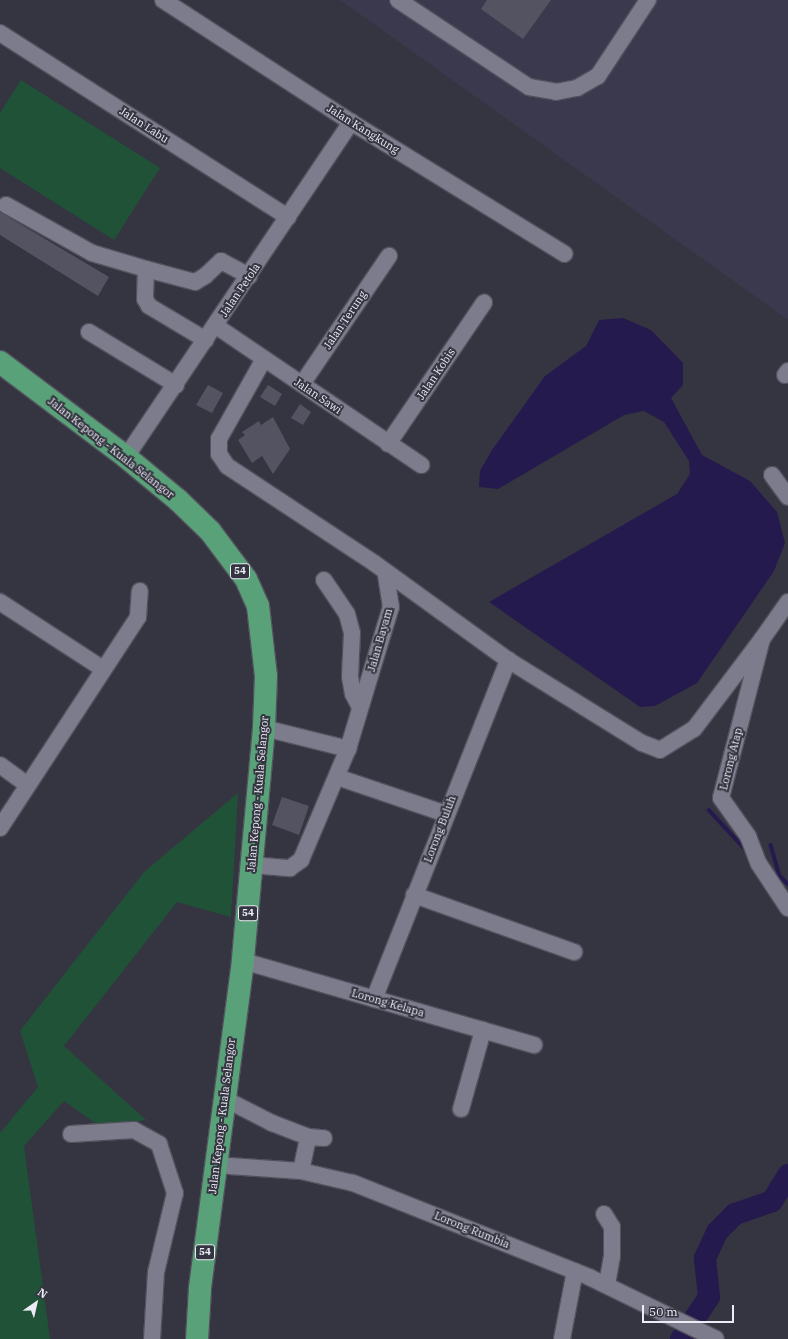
<!DOCTYPE html>
<html>
<head>
<meta charset="utf-8">
<style>
	body { margin:0 }
	#map { position:relative; width:788px; height:1339px; overflow:hidden; background:#353441; font-family:"IBM Plex Serif",serif }
	div>[style] { position:absolute }
	.built>* { inset:0; background:#3b394d }
	.green>* { inset:0; background:#205238 }
	.water>* { inset:0; background:#251a4d }
	.stream>* { height:3.5px; margin:-1.75px; padding:0 1.75px; transform-origin:1.75px; border-radius:1.75px; background:#251a4d }
	.river>* { height:22px; margin:-11px; padding:0 11px; transform-origin:11px; border-radius:11px; background:#251a4d }
	.building>* { inset:0; background:#545362 }
	.roads { filter:drop-shadow(1px 0 #52515d) drop-shadow(-1px 0 #52515d) drop-shadow(0 1px #52515d) drop-shadow(0 -1px #52515d) }
	.minor>* { height:16px; margin:-8px; padding:0 8px; transform-origin:8px; border-radius:8px; background:#7d7c8c }
	.highway>* { height:22px; margin:-11px; padding:0 11px; transform-origin:11px; border-radius:11px; background:#59a279 }
	span { translate:-50% -50%; white-space:nowrap; text-align:center; line-height:1.15; -webkit-text-stroke:4px #353441; paint-order:stroke }
	.shield-label span { padding:1px 3px; background:#353441; border:1px solid; border-radius:3px; -webkit-text-stroke-width:0 }
	.shield-label { font-size:10px; color:#ececf5; font-weight:700 }
	.street-label { font-size:11px; color:#ececf5 }
	.north { position:absolute; left:16px; top:1283px; width:40px; height:40px; -webkit-text-stroke:3px #353441; paint-order:stroke; rotate:34deg; font-size:11px; font-weight:700; line-height:16px; text-align:center; color:#ececf5 }
	.north::after { content:''; display:block; margin:auto; width:14px; height:18px; background:#ececf5; clip-path:polygon(50% 0,100% 100%,50% 72%,0 100%) }
	.scale { position:absolute; left:642px; top:1305px; width:92px; height:18px; box-sizing:border-box; border:2px solid #ececf5; border-top:0; padding-left:5px; font-size:12px; line-height:14px; white-space:nowrap; color:#ececf5; -webkit-text-stroke:3px #353441; paint-order:stroke }
</style>
</head>
<body>
<div id="map">
	<div class="built">
		<i style="clip-path:polygon(340px 0,788px 0,788px 320px)"></i>
	</div>
	<div class="green">
		<i style="clip-path:polygon(21px 80px,160px 168px,114px 240px,0 168px,0 113px)"></i>
		<i style="clip-path:polygon(238px 793px,231px 917px,177px 902px,64px 1046px,146px 1120px,101px 1127px,64px 1101px,24px 1146px,50px 1339px,0 1339px,0 1133px,38px 1087px,20px 1031px,144px 872px)"></i>
	</div>
	<div class="water">
		<i style="clip-path:polygon(623px 318px,651px 330px,683px 363px,683px 385px,671px 398px,702px 455px,750px 481px,777px 512px,785px 543px,774px 571px,697px 683px,655px 706px,640px 707px,489px 602px,677px 494px,690px 474px,689px 461px,664px 422px,644px 411px,624px 415px,498px 489px,479px 487px,480px 471px,492px 450px,545px 376px,586px 346px,599px 320px)"></i>
	</div>
	<div class="stream">
		<i style="left:709px;top:810px;width:54px;rotate:47.2deg"></i>
		<i style="left:771px;top:845px;width:32px;rotate:74deg"></i>
		<i style="left:780px;top:876px;width:11px;rotate:45deg"></i>
	</div>
	<div class="river">
		<i style="left:681px;top:1339px;width:50px;rotate:-56.3deg"></i>
		<i style="left:709px;top:1297px;width:39px;rotate:-96deg"></i>
		<i style="left:705px;top:1258px;width:29px;rotate:-65deg"></i>
		<i style="left:717px;top:1232px;width:25px;rotate:-45deg"></i>
		<i style="left:735px;top:1214px;width:39px;rotate:-19deg"></i>
		<i style="left:772px;top:1201px;width:31px;rotate:-58deg"></i>
	</div>
	<div class="building">
		<i style="clip-path:polygon(487px 0,551px 0,523px 39px,481px 9px)"></i>
		<i style="clip-path:polygon(0 212px,109px 277px,98px 296px,0 235px)"></i>
		<i style="clip-path:polygon(208px 385px,223px 393px,212px 413px,196px 405px)"></i>
		<i style="clip-path:polygon(268px 385px,282px 394px,275px 406px,260px 397px)"></i>
		<i style="clip-path:polygon(300px 404px,311px 412px,303px 425px,291px 418px)"></i>
		<i style="clip-path:polygon(273px 417px,290px 449px,273px 474px,262px 456px,252px 463px,238px 440px,245px 435px,242px 432px,259px 421px,261px 425px)"></i>
		<i style="clip-path:polygon(282px 797px,309px 806px,299px 835px,272px 825px)"></i>
	</div>
	<div class="roads">
		<div class="minor">
			<i style="left:163px;top:0;width:224px;rotate:33deg"></i>
			<i style="left:351px;top:122px;width:251px;rotate:31.7deg"></i>
			<i style="left:398px;top:0;width:157px;rotate:33.6deg"></i>
			<i style="left:529px;top:87px;width:27px;rotate:10deg"></i>
			<i style="left:556px;top:92px;width:21px;rotate:-11deg"></i>
			<i style="left:577px;top:88px;width:24px;rotate:-30deg"></i>
			<i style="left:598px;top:76px;width:91px;rotate:-56.7deg"></i>
			<i style="left:0;top:33px;width:342px;rotate:32.6deg"></i>
			<i style="left:6px;top:205px;width:98px;rotate:29.2deg"></i>
			<i style="left:92px;top:253px;width:56px;rotate:16.5deg"></i>
			<i style="left:146px;top:269px;width:51px;rotate:14.9deg"></i>
			<i style="left:195px;top:282px;width:12px;rotate:-31deg"></i>
			<i style="left:205px;top:276px;width:22px;rotate:-43deg"></i>
			<i style="left:221px;top:261px;width:32px;rotate:28deg"></i>
			<i style="left:146px;top:269px;width:30px;rotate:92deg"></i>
			<i style="left:145px;top:299px;width:8px;rotate:60deg"></i>
			<i style="left:149px;top:306px;width:66px;rotate:30.8deg"></i>
			<i style="left:216px;top:326px;width:248px;rotate:34.1deg"></i>
			<i style="left:89px;top:332px;width:102px;rotate:31.3deg"></i>
			<i style="left:264px;top:359px;width:92px;rotate:119.4deg"></i>
			<i style="left:219px;top:439px;width:15px;rotate:90deg"></i>
			<i style="left:219px;top:454px;width:14px;rotate:56deg"></i>
			<i style="left:227px;top:466px;width:176px;rotate:33.4deg"></i>
			<i style="left:374px;top:563px;width:165px;rotate:35.9deg"></i>
			<i style="left:508px;top:660px;width:158px;rotate:31.8deg"></i>
			<i style="left:642px;top:743px;width:19px;rotate:21deg"></i>
			<i style="left:660px;top:750px;width:40px;rotate:-32deg"></i>
			<i style="left:694px;top:729px;width:113px;rotate:-52.9deg"></i>
			<i style="left:785px;top:375px;width:5px;rotate:-53deg"></i>
			<i style="left:302px;top:384px;width:155px;rotate:-55.8deg"></i>
			<i style="left:388px;top:444px;width:171px;rotate:-55.8deg"></i>
			<i style="left:126px;top:457px;width:404px;rotate:-56.1deg"></i>
			<i style="left:772px;top:475px;width:27px;rotate:54deg"></i>
			<i style="left:324px;top:580px;width:41px;rotate:55.9deg"></i>
			<i style="left:347px;top:614px;width:20px;rotate:75deg"></i>
			<i style="left:352px;top:633px;width:44px;rotate:92.6deg"></i>
			<i style="left:350px;top:677px;width:17px;rotate:80deg"></i>
			<i style="left:353px;top:694px;width:15px;rotate:62deg"></i>
			<i style="left:0;top:602px;width:123px;rotate:33deg"></i>
			<i style="left:788px;top:602px;width:45px;rotate:125.1deg"></i>
			<i style="left:762px;top:639px;width:164px;rotate:104.5deg"></i>
			<i style="left:721px;top:798px;width:47px;rotate:54.6deg"></i>
			<i style="left:748px;top:836px;width:30px;rotate:69deg"></i>
			<i style="left:759px;top:864px;width:53px;rotate:56.6deg"></i>
			<i style="left:264px;top:728px;width:87px;rotate:14deg"></i>
			<i style="left:0;top:765px;width:34px;rotate:36deg"></i>
			<i style="left:337px;top:777px;width:115px;rotate:18.7deg"></i>
			<i style="left:0;top:828px;width:252px;rotate:-56.8deg"></i>
			<i style="left:138px;top:617px;width:26px;rotate:-86deg"></i>
			<i style="left:252px;top:865px;width:38px;rotate:5deg"></i>
			<i style="left:290px;top:868px;width:14px;rotate:-36deg"></i>
			<i style="left:301px;top:860px;width:121px;rotate:-67.1deg"></i>
			<i style="left:348px;top:749px;width:148px;rotate:-73.2deg"></i>
			<i style="left:391px;top:607px;width:33px;rotate:-99deg"></i>
			<i style="left:414px;top:895px;width:170px;rotate:19.6deg"></i>
			<i style="left:243px;top:961px;width:303px;rotate:16.1deg"></i>
			<i style="left:374px;top:999px;width:365px;rotate:-68.4deg"></i>
			<i style="left:225px;top:1099px;width:53px;rotate:27.1deg"></i>
			<i style="left:272px;top:1123px;width:39px;rotate:21deg"></i>
			<i style="left:308px;top:1137px;width:16px;rotate:4deg"></i>
			<i style="left:461px;top:1109px;width:82px;rotate:-74.4deg"></i>
			<i style="left:71px;top:1134px;width:63px;rotate:-3.6deg"></i>
			<i style="left:134px;top:1130px;width:29px;rotate:29deg"></i>
			<i style="left:159px;top:1144px;width:52px;rotate:71.9deg"></i>
			<i style="left:175px;top:1193px;width:81px;rotate:103.5deg"></i>
			<i style="left:156px;top:1272px;width:67px;rotate:93.4deg"></i>
			<i style="left:215px;top:1165px;width:86px;rotate:4deg"></i>
			<i style="left:301px;top:1171px;width:53px;rotate:13deg"></i>
			<i style="left:353px;top:1183px;width:254px;rotate:21.7deg"></i>
			<i style="left:589px;top:1277px;width:141px;rotate:26deg"></i>
			<i style="left:301px;top:1171px;width:35px;rotate:-78deg"></i>
			<i style="left:604px;top:1214px;width:15px;rotate:58deg"></i>
			<i style="left:612px;top:1227px;width:29px;rotate:90deg"></i>
			<i style="left:612px;top:1256px;width:29px;rotate:100deg"></i>
			<i style="left:562px;top:1339px;width:69px;rotate:-79.2deg"></i>
		</div>
		<div class="highway">
			<i style="left:0;top:362px;width:158px;rotate:37deg"></i>
			<i style="left:126px;top:457px;width:67px;rotate:39.6deg"></i>
			<i style="left:178px;top:500px;width:45px;rotate:44.1deg"></i>
			<i style="left:210px;top:531px;width:60px;rotate:53.1deg"></i>
			<i style="left:246px;top:579px;width:30px;rotate:66deg"></i>
			<i style="left:258px;top:606px;width:70px;rotate:83.5deg"></i>
			<i style="left:266px;top:676px;width:52px;rotate:92.2deg"></i>
			<i style="left:264px;top:728px;width:234px;rotate:95.2deg"></i>
			<i style="left:243px;top:961px;width:331px;rotate:97.5deg"></i>
			<i style="left:200px;top:1289px;width:50px;rotate:93.4deg"></i>
		</div>
	</div>
	<div class="shield-label">
		<span style="left:240px;top:571px">54</span>
		<span style="left:248px;top:913px">54</span>
		<span style="left:205px;top:1252px">54</span>
	</div>
	<div class="street-label">
		<span style="left:144px;top:125px;rotate:33deg">Jalan Labu</span>
		<span style="left:363px;top:129px;rotate:32deg">Jalan Kangkung</span>
		<span style="left:240px;top:290px;rotate:-56deg">Jalan Petola</span>
		<span style="left:345px;top:320px;rotate:-56deg">Jalan Terung</span>
		<span style="left:436px;top:374px;rotate:-56deg">Jalan Kobis</span>
		<span style="left:318px;top:396px;rotate:34deg">Jalan Sawi</span>
		<span style="left:111px;top:448px;rotate:38deg">Jalan Kepong - Kuala Selangor</span>
		<span style="left:380px;top:640px;rotate:-74deg">Jalan Bayam</span>
		<span style="left:731px;top:759px;rotate:-76deg">Lorong Atap</span>
		<span style="left:258px;top:794px;rotate:-85deg">Jalan Kepong - Kuala Selangor</span>
		<span style="left:440px;top:829px;rotate:-69deg">Lorong Buluh</span>
		<span style="left:388px;top:1003px;rotate:16deg">Lorong Kelapa</span>
		<span style="left:222px;top:1116px;rotate:-83deg">Jalan Kepong - Kuala Selangor</span>
		<span style="left:472px;top:1230px;rotate:22deg">Lorong Rumbia</span>
	</div>
	<div class="north">N</div>
	<div class="scale">50 m</div>
</div>
</body>
</html>
